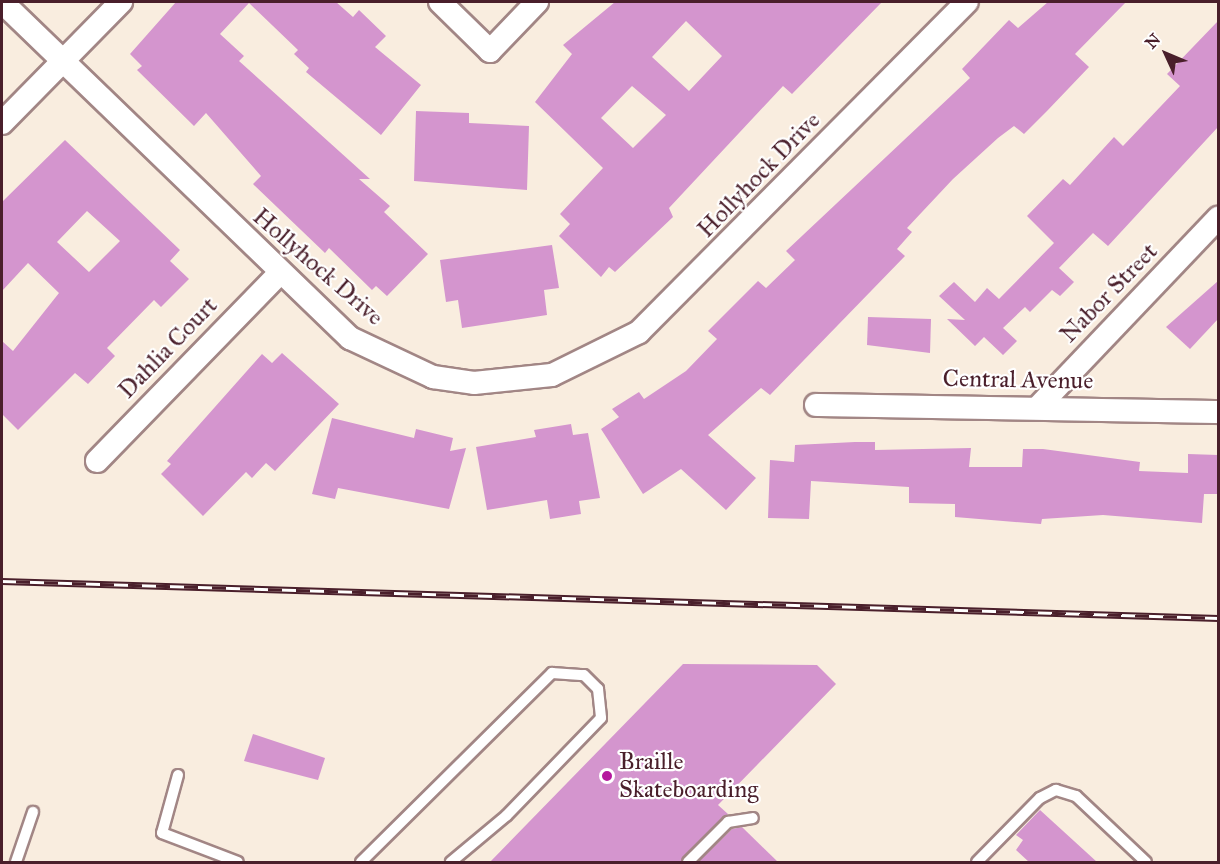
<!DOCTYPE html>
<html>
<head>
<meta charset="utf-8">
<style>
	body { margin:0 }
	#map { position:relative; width:1220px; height:864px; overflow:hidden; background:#f9eddf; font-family:"IM FELL Great Primer",serif }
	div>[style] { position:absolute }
	.building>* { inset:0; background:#d495ce }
	.roads { filter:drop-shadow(2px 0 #a28685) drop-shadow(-2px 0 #a28685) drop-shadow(0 2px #a28685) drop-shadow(0 -2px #a28685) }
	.lane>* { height:10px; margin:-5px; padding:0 5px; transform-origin:5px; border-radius:5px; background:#fff }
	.street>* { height:22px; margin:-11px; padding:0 11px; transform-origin:11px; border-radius:11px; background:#fff }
	.rail>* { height:7px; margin-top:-3.5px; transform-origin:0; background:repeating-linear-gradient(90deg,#fff 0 14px,#4a1f2b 0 28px); box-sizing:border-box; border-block:2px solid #4a1f2b }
	.dots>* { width:16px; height:16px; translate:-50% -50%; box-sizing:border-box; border:3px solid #fff; border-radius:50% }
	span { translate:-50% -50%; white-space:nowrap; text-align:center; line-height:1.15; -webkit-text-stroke:4.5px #fff; paint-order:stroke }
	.street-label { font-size:24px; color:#4a1f2b }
	.poi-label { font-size:24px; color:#4a1f2b }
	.left { translate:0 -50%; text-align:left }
	.frame { position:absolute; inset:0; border:3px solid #4a1f2b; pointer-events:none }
	.north { position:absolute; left:1136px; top:24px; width:60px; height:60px; -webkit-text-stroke:4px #fff; paint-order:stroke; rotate:314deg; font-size:16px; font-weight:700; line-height:24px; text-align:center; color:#4a1f2b }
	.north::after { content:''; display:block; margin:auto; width:21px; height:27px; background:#4a1f2b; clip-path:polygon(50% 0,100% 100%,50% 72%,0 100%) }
</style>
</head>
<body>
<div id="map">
	<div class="building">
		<i style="clip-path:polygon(176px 2px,336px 2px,353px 17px,359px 10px,386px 36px,375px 47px,421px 85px,381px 135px,306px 72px,309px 68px,294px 54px,298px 50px,249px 3px,220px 34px,244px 56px,239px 61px,370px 179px,359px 179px,390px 206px,384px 212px,428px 254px,387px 296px,376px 286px,372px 290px,329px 248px,325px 253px,253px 184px,261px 176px,206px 113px,194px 126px,137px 70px,142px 66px,130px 54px)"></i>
		<i style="clip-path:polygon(evenodd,615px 2px,882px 2px,792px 94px,783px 86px,669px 208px,673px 217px,615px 272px,609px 267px,601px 277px,559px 236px,570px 224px,560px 214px,603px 168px,535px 102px,572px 54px,563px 45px,615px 2px,686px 21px,722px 56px,689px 91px,652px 57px,686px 21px,615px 2px,632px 86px,666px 115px,633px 148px,601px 118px,632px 86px)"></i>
		<i style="clip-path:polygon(1048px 2px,1126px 2px,1075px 54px,1089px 67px,1047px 111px,1024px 134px,1014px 126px,998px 138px,953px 179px,907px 228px,912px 232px,897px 249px,905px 256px,770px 395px,761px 388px,708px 435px,756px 478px,726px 510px,681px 469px,643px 494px,601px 429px,619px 417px,612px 409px,639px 392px,644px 399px,686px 371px,717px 339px,708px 331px,758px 281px,766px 288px,795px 260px,786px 251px,970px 78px,962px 69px,1009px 20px,1018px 28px)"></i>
		<i style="clip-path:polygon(1218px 21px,1218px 127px,1108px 246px,1093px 233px,1059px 268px,1074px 282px,1060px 296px,1052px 290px,1030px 312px,1025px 307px,1003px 328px,1017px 341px,1003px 355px,984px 337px,975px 346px,947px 319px,965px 320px,939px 296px,954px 282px,975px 302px,987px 288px,999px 299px,1054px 243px,1027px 216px,1063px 179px,1070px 185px,1114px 137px,1123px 146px,1180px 86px,1167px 74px)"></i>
		<i style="clip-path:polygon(416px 111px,469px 113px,469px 123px,529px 126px,527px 190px,414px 181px)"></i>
		<i style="clip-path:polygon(evenodd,65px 140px,180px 250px,170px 261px,189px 279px,161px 307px,154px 300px,107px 348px,115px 356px,88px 384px,75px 373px,18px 430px,2px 414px,2px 341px,13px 351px,59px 293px,28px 263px,2px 291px,2px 202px,65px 140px,87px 211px,120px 241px,89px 272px,57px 242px,87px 211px)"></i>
		<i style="clip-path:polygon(552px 245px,559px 288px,544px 290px,547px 315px,462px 328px,458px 300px,446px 302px,440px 260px)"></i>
		<i style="clip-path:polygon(1218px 281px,1218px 319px,1190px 349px,1166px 327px)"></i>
		<i style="clip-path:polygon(868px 317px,931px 319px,930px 353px,867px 345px)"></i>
		<i style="clip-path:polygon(282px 353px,339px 404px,275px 471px,266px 463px,252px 478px,246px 472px,203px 516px,161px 474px,171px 464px,167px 461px,262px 354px,272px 363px)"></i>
		<i style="clip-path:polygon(332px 418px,414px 438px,416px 429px,453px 438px,450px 451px,466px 448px,449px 509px,338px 488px,335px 499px,312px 494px)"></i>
		<i style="clip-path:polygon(571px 424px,573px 435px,588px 433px,600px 498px,579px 501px,581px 514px,550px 519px,547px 500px,487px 510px,476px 447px,536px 437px,534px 430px)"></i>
		<i style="clip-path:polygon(855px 442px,875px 442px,875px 450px,971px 448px,969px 467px,1022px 467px,1023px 449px,1043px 449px,1140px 462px,1139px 471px,1188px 473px,1188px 454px,1218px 455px,1218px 494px,1204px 494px,1202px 523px,1103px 515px,1042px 519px,1041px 524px,955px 517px,955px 504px,909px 503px,909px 487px,811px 481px,809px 519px,768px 518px,770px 460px,794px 462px,795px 445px)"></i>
		<i style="clip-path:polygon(683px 664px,817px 665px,836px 684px,718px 805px,728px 814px,681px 862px,490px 862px)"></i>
		<i style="clip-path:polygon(253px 734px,325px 758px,318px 780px,244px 761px)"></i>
		<i style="clip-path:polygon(1040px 810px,1097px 862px,1029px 862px,1016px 850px,1023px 840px,1016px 835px)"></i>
		<i style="clip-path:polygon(742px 827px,778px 862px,698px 862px,732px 829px)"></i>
	</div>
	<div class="roads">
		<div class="lane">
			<i style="left:178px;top:775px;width:60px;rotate:105.4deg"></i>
			<i style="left:162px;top:833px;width:81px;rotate:20.9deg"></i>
			<i style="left:16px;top:862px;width:53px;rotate:-71.2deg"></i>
			<i style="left:361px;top:862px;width:269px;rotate:-44.7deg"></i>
			<i style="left:552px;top:673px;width:32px;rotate:4deg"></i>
			<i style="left:584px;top:675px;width:20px;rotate:45deg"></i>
			<i style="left:598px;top:689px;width:29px;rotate:84deg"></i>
			<i style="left:601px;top:718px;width:136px;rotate:134.1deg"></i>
			<i style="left:506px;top:816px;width:72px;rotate:140.1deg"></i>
			<i style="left:688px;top:862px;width:57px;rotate:-45deg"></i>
			<i style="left:728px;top:822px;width:25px;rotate:-9deg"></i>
			<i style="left:977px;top:862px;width:90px;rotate:-45.5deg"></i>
			<i style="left:1040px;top:798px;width:18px;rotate:-27deg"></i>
			<i style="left:1056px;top:790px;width:21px;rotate:17deg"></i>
			<i style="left:1076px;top:796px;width:96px;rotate:43.3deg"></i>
		</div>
		<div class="street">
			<i style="left:2px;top:2px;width:484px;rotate:44deg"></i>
			<i style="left:350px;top:338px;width:92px;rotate:25.2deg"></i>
			<i style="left:433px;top:377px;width:41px;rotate:8.3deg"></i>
			<i style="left:474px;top:383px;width:78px;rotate:-5.9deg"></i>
			<i style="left:552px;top:375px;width:97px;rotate:-26.3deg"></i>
			<i style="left:639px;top:332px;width:465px;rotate:-45.2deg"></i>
			<i style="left:440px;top:2px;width:70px;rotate:44.4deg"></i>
			<i style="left:490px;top:51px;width:68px;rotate:-46.2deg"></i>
			<i style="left:2px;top:123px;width:170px;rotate:-45.5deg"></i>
			<i style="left:816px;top:405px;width:402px;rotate:1deg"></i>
			<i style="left:1039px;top:406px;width:260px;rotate:-46.4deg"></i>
			<i style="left:97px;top:461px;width:261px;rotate:-45.8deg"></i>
		</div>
	</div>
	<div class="rail">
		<i style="left:2px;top:581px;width:1217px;rotate:1.74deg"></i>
	</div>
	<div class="dots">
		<i style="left:607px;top:776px;background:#b5179e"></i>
	</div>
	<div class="street-label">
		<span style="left:759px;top:175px;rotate:-46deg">Hollyhock Drive</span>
		<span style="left:318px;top:267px;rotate:41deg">Hollyhock Drive</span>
		<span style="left:1109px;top:293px;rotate:-46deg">Nabor Street</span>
		<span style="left:168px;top:348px;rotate:-46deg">Dahlia Court</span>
		<span style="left:1018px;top:380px;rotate:1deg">Central Avenue</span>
	</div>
	<div class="poi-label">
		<span class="left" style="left:619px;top:776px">Braille<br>Skateboarding</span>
	</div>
	<div class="frame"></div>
	<div class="north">N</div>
</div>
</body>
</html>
